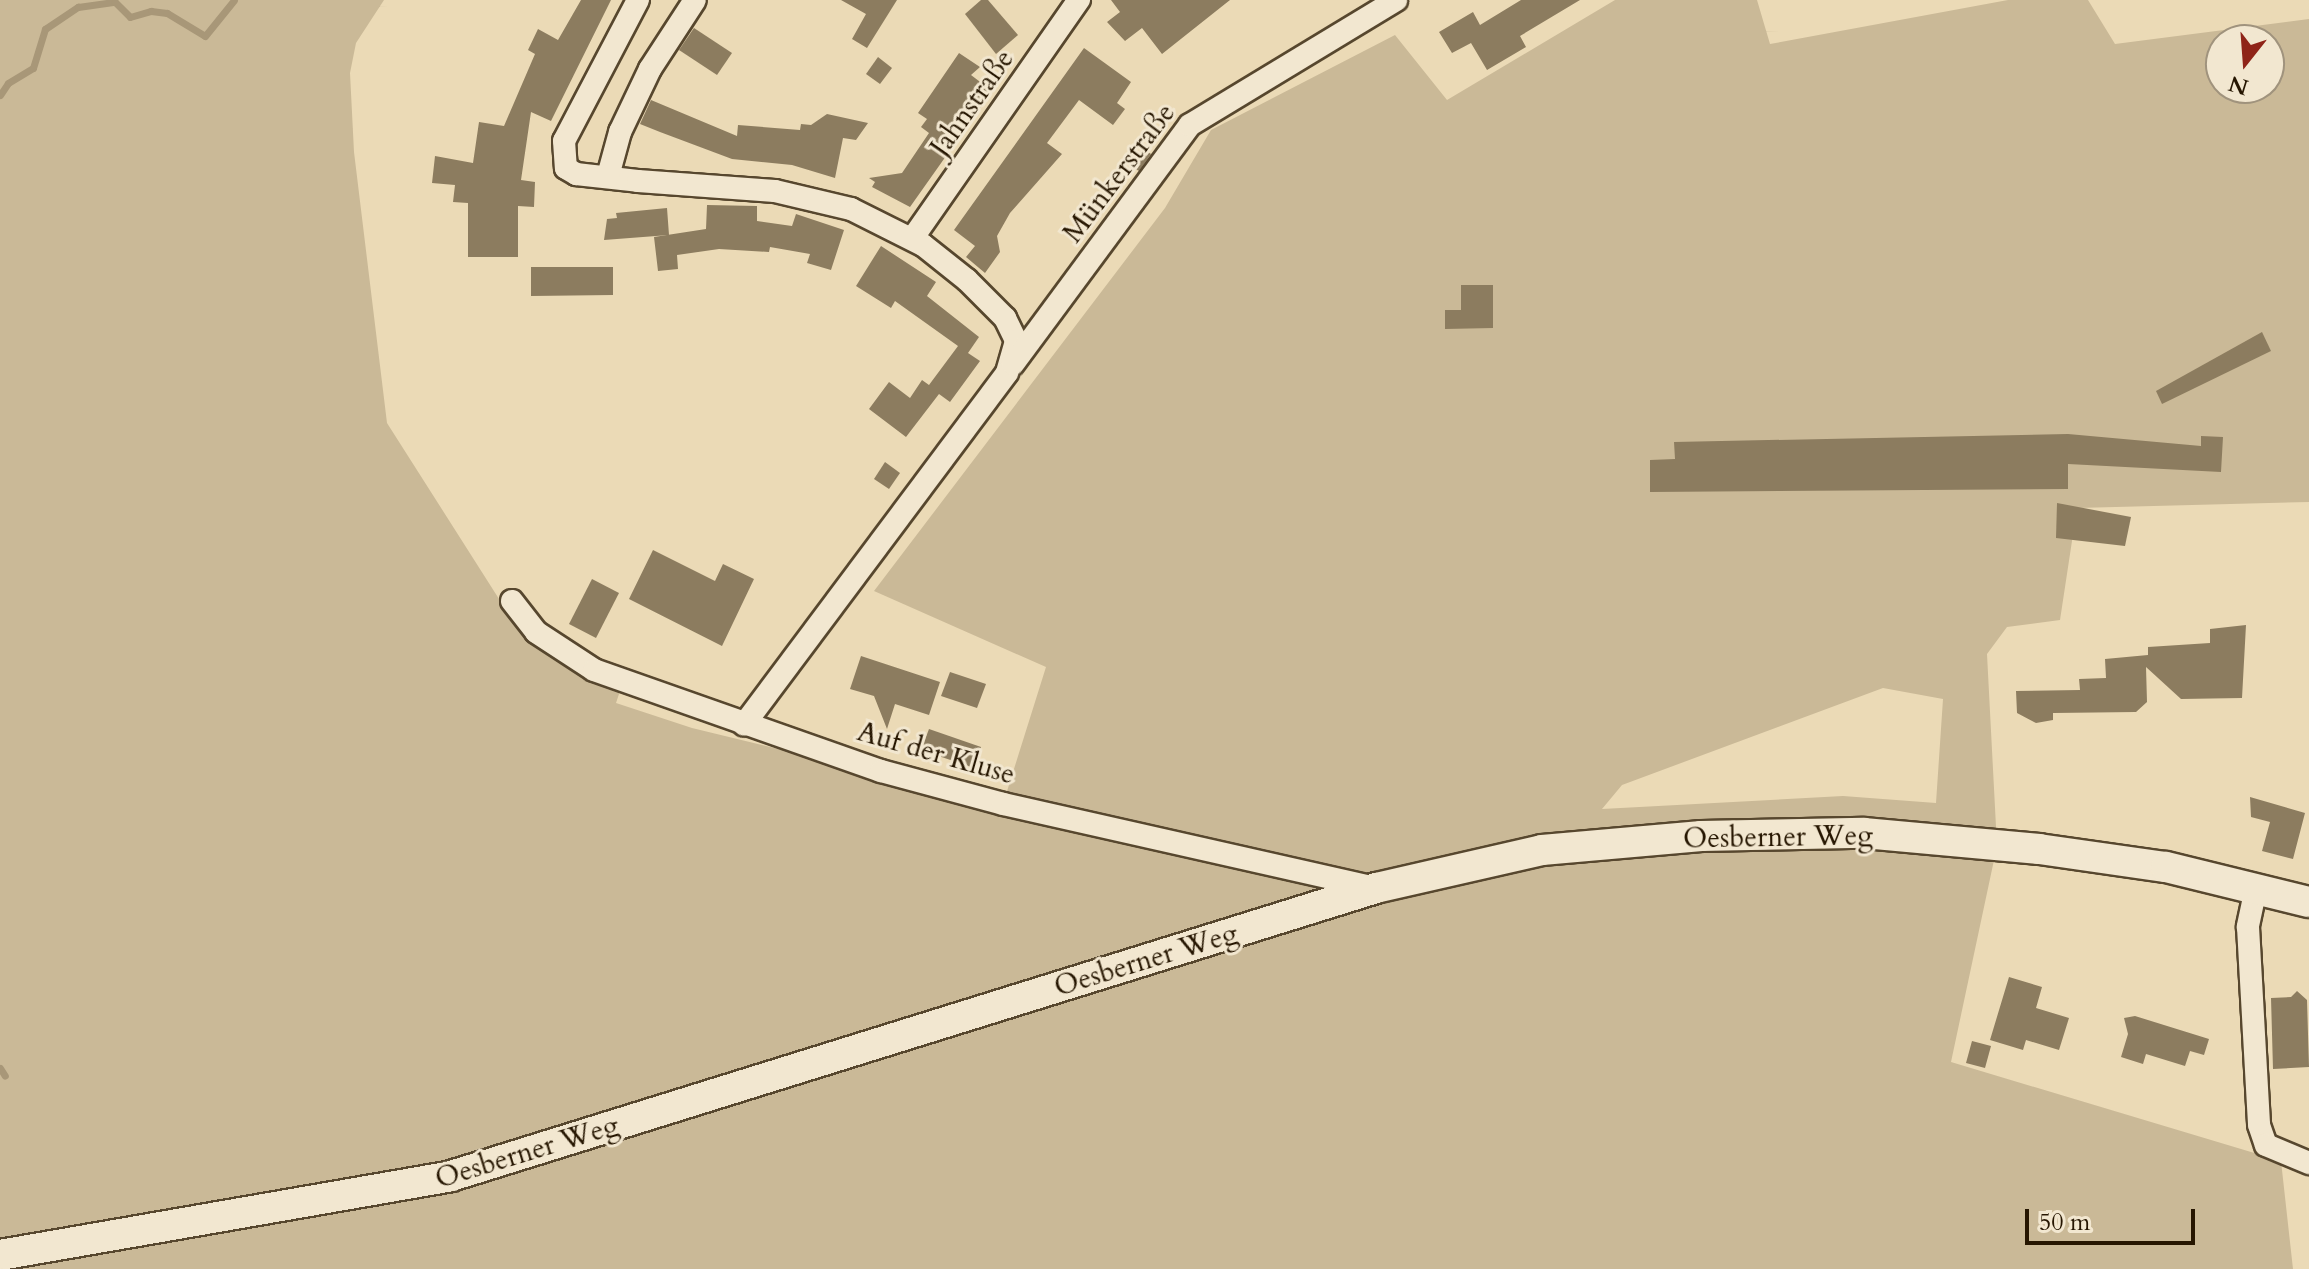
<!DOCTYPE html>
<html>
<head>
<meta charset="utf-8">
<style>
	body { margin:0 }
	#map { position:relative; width:2309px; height:1269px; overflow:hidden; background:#ebdab6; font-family:Cardo,serif }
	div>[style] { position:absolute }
	.green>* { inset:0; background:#cab997 }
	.stream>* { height:7px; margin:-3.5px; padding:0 3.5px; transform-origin:3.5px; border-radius:3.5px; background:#a89778 }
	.building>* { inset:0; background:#8c7c5f }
	.roads { filter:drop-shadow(2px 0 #57472e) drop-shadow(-2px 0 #57472e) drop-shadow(0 2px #57472e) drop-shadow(0 -2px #57472e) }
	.street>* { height:22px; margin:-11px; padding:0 11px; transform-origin:11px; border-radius:11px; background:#f2e7d0 }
	.secondary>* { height:30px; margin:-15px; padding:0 15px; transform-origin:15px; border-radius:15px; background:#f2e7d0 }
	span { translate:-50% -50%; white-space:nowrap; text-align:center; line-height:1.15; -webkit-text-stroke:6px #f2e7d0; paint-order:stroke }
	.street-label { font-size:28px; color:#261601 }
	.north { position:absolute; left:2205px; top:24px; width:80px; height:80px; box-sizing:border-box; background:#f2e7d0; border:2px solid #a0937d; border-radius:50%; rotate:197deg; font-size:22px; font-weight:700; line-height:32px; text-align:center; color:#261601 }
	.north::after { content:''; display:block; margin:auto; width:28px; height:36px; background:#8f2418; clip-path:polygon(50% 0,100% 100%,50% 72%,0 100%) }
	.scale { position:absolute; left:2025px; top:1209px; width:170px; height:36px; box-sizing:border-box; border:4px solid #261601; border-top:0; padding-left:10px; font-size:24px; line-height:28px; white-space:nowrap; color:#261601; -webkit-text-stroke:6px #f2e7d0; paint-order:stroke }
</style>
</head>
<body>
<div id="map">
	<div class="green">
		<i style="clip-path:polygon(evenodd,0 0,384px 0,356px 43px,350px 73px,354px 152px,387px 423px,515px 624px,555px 657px,621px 688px,616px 703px,692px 728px,1003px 804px,1046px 667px,874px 591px,1165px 208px,1211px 130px,1395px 35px,1447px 100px,1615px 0,1757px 0,1770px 44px,2008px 0,2088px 0,2115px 44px,2309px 19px,2309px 502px,2077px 508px,2060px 620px,2007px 627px,1987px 654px,1997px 846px,1951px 1062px,2281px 1161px,2293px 1269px,0 1269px,0 0,2221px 40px,2269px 40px,2269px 88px,2221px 88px,2221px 40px,0 0,1883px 688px,1943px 699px,1936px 803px,1843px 796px,1602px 809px,1622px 785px,1883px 688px)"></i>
	</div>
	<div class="stream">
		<i style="left:0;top:95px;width:14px;rotate:-56deg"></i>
		<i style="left:8px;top:83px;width:29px;rotate:-31deg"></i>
		<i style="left:33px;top:68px;width:41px;rotate:-72.9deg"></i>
		<i style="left:45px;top:29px;width:40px;rotate:-34deg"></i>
		<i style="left:78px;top:7px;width:37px;rotate:-8deg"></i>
		<i style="left:115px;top:2px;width:21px;rotate:45deg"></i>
		<i style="left:130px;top:17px;width:22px;rotate:-16deg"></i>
		<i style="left:151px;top:11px;width:16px;rotate:7deg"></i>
		<i style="left:167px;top:13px;width:44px;rotate:31.2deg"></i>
		<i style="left:205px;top:36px;width:46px;rotate:-51.1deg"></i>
		<i style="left:0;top:1068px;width:9px;rotate:58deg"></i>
	</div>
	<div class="building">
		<i style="clip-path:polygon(581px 0,611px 0,551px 121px,531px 112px,521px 180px,535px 182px,534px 207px,518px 206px,518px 257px,468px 257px,468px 203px,453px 202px,455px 185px,432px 183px,435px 156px,473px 163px,479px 122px,504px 126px,535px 54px,528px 50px,538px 29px,558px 40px)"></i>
		<i style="clip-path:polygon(841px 0,897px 0,867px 48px,852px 39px,866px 14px)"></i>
		<i style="clip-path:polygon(981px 0,988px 0,1018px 35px,996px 54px,965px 14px)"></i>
		<i style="clip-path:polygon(1111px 0,1230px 0,1162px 54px,1142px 28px,1125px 41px,1107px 22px,1120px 12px)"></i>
		<i style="clip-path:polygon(1521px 0,1580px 0,1520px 36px,1526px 47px,1487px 70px,1471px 43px,1452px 53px,1439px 32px,1473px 12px,1480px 25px)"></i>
		<i style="clip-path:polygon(694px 28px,732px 53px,717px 75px,679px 50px)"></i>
		<i style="clip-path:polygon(1084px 48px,1131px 82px,1117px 103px,1125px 109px,1113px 125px,1079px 100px,1047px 143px,1062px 154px,1010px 213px,997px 236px,1000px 252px,985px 273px,966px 257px,975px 246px,954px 230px)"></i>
		<i style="clip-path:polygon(959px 53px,980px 67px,971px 75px,992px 91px,910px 207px,872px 187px,875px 182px,869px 178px,902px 173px,929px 133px,921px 127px,927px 119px,918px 113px)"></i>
		<i style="clip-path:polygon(878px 57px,892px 68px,880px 84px,866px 74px)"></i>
		<i style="clip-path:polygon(651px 100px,737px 136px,738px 125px,800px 130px,801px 124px,811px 125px,827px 114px,868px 123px,856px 140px,843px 138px,835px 178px,792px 165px,732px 159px,660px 132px,640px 124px)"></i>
		<i style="clip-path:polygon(1142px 148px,1151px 154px,1139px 171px,1131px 166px)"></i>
		<i style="clip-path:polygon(707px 205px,757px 206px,757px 221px,792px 226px,796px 214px,844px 230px,831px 270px,807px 263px,810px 254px,770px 247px,769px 252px,719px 249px,677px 255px,678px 269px,658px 271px,654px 237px,706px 229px)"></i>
		<i style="clip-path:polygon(667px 208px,669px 235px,604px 240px,607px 219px,617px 218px,616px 213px)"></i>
		<i style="clip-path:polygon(881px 246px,936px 282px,927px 296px,979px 337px,968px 353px,980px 361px,950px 402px,939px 394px,906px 437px,869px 409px,889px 382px,910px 398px,922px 380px,929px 385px,958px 346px,895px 301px,891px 308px,856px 286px)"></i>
		<i style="clip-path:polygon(531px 267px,613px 267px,613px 295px,531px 296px)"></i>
		<i style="clip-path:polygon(1461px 285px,1493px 285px,1493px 328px,1445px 329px,1445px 310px,1461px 310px)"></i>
		<i style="clip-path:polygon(2262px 332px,2271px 351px,2162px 404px,2156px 391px)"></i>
		<i style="clip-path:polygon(2068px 434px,2201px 446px,2201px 436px,2223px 437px,2221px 472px,2068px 464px,2068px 489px,1650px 492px,1650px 460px,1675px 459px,1674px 442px)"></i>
		<i style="clip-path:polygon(885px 462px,900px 473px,889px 489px,874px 479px)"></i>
		<i style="clip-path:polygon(2057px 503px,2131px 517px,2125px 546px,2056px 538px)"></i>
		<i style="clip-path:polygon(653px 550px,715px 581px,723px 564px,754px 579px,722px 646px,629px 599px)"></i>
		<i style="clip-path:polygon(592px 579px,619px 593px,596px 638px,569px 624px)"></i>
		<i style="clip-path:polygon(2246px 625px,2242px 698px,2181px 699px,2146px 667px,2147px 702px,2136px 712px,2053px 713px,2053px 720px,2036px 723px,2017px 713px,2016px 691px,2080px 690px,2079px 679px,2106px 678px,2105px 659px,2148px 655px,2148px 647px,2210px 643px,2210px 629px)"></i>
		<i style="clip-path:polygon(861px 656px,940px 682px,929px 715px,895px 704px,887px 729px,874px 696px,850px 689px)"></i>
		<i style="clip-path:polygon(950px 672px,986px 684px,977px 708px,941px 696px)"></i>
		<i style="clip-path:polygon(929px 729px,981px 747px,974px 768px,921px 750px)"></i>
		<i style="clip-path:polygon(2250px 797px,2305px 813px,2293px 859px,2262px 851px,2270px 822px,2251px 817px)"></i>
		<i style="clip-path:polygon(2009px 977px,2042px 987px,2036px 1008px,2069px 1018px,2059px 1050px,2026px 1040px,2023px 1050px,1990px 1040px)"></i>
		<i style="clip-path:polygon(2297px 991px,2307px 1000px,2309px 1067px,2273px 1069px,2271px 998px,2291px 997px)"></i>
		<i style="clip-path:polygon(2135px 1016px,2209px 1039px,2204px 1055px,2190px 1051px,2185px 1066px,2146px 1054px,2143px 1064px,2121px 1057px,2128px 1034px,2124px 1018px)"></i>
		<i style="clip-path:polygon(1972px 1041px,1991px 1046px,1985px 1068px,1966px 1063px)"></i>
	</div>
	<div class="roads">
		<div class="street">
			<i style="left:638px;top:0;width:159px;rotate:117.7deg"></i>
			<i style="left:564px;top:141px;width:27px;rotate:86deg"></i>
			<i style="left:566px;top:168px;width:12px;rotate:31deg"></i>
			<i style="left:576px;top:174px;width:62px;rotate:6.4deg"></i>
			<i style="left:638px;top:181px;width:137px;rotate:4.2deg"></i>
			<i style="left:775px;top:191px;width:78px;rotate:13.3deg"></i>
			<i style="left:851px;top:209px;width:80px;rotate:26.6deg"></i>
			<i style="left:923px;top:245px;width:56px;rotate:38.5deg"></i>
			<i style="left:967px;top:280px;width:54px;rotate:45deg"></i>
			<i style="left:1005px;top:318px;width:25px;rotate:64deg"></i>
			<i style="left:1016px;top:341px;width:33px;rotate:106deg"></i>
			<i style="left:1007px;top:373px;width:439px;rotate:126.8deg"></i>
			<i style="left:608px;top:176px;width:46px;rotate:-74.7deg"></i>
			<i style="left:620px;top:132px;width:70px;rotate:-64.5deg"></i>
			<i style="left:650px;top:69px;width:82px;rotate:-56.9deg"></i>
			<i style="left:912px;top:239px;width:292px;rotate:-55.1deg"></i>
			<i style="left:1013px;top:364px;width:297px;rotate:-53.5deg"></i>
			<i style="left:1190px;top:125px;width:241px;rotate:-31.2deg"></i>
			<i style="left:512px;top:601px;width:39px;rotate:52deg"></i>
			<i style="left:536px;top:632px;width:69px;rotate:33.2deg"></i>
			<i style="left:594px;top:670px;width:304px;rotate:19.4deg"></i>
			<i style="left:881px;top:771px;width:126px;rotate:15.1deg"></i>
			<i style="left:1003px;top:804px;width:381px;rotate:12.7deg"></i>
			<i style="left:2256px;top:888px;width:40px;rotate:102deg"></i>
			<i style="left:2248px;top:927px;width:198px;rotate:86.8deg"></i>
			<i style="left:2259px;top:1125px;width:21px;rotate:71deg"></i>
			<i style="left:2266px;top:1145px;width:47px;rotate:22.7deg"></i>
		</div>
		<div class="secondary">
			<i style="left:0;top:1255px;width:458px;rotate:-9.9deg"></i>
			<i style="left:451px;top:1176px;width:969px;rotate:-17.29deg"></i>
			<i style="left:1376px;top:888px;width:170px;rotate:-12.9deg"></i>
			<i style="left:1542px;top:850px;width:160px;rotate:-5deg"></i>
			<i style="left:1701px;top:836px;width:163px;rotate:-1.1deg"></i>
			<i style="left:1864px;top:833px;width:176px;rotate:5.2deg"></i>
			<i style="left:2039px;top:849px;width:128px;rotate:8.1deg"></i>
			<i style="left:2166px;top:867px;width:147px;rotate:13.8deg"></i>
		</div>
	</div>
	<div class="street-label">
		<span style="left:972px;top:103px;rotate:-55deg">Jahnstraße</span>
		<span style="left:1119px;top:173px;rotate:-53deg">Münkerstraße</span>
		<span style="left:936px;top:753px;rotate:16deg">Auf der Kluse</span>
		<span style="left:1778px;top:837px;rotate:-1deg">Oesberner Weg</span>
		<span style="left:1146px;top:960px;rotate:-17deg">Oesberner Weg</span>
		<span style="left:527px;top:1152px;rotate:-17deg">Oesberner Weg</span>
	</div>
	<div class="north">N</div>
	<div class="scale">50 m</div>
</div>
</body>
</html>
